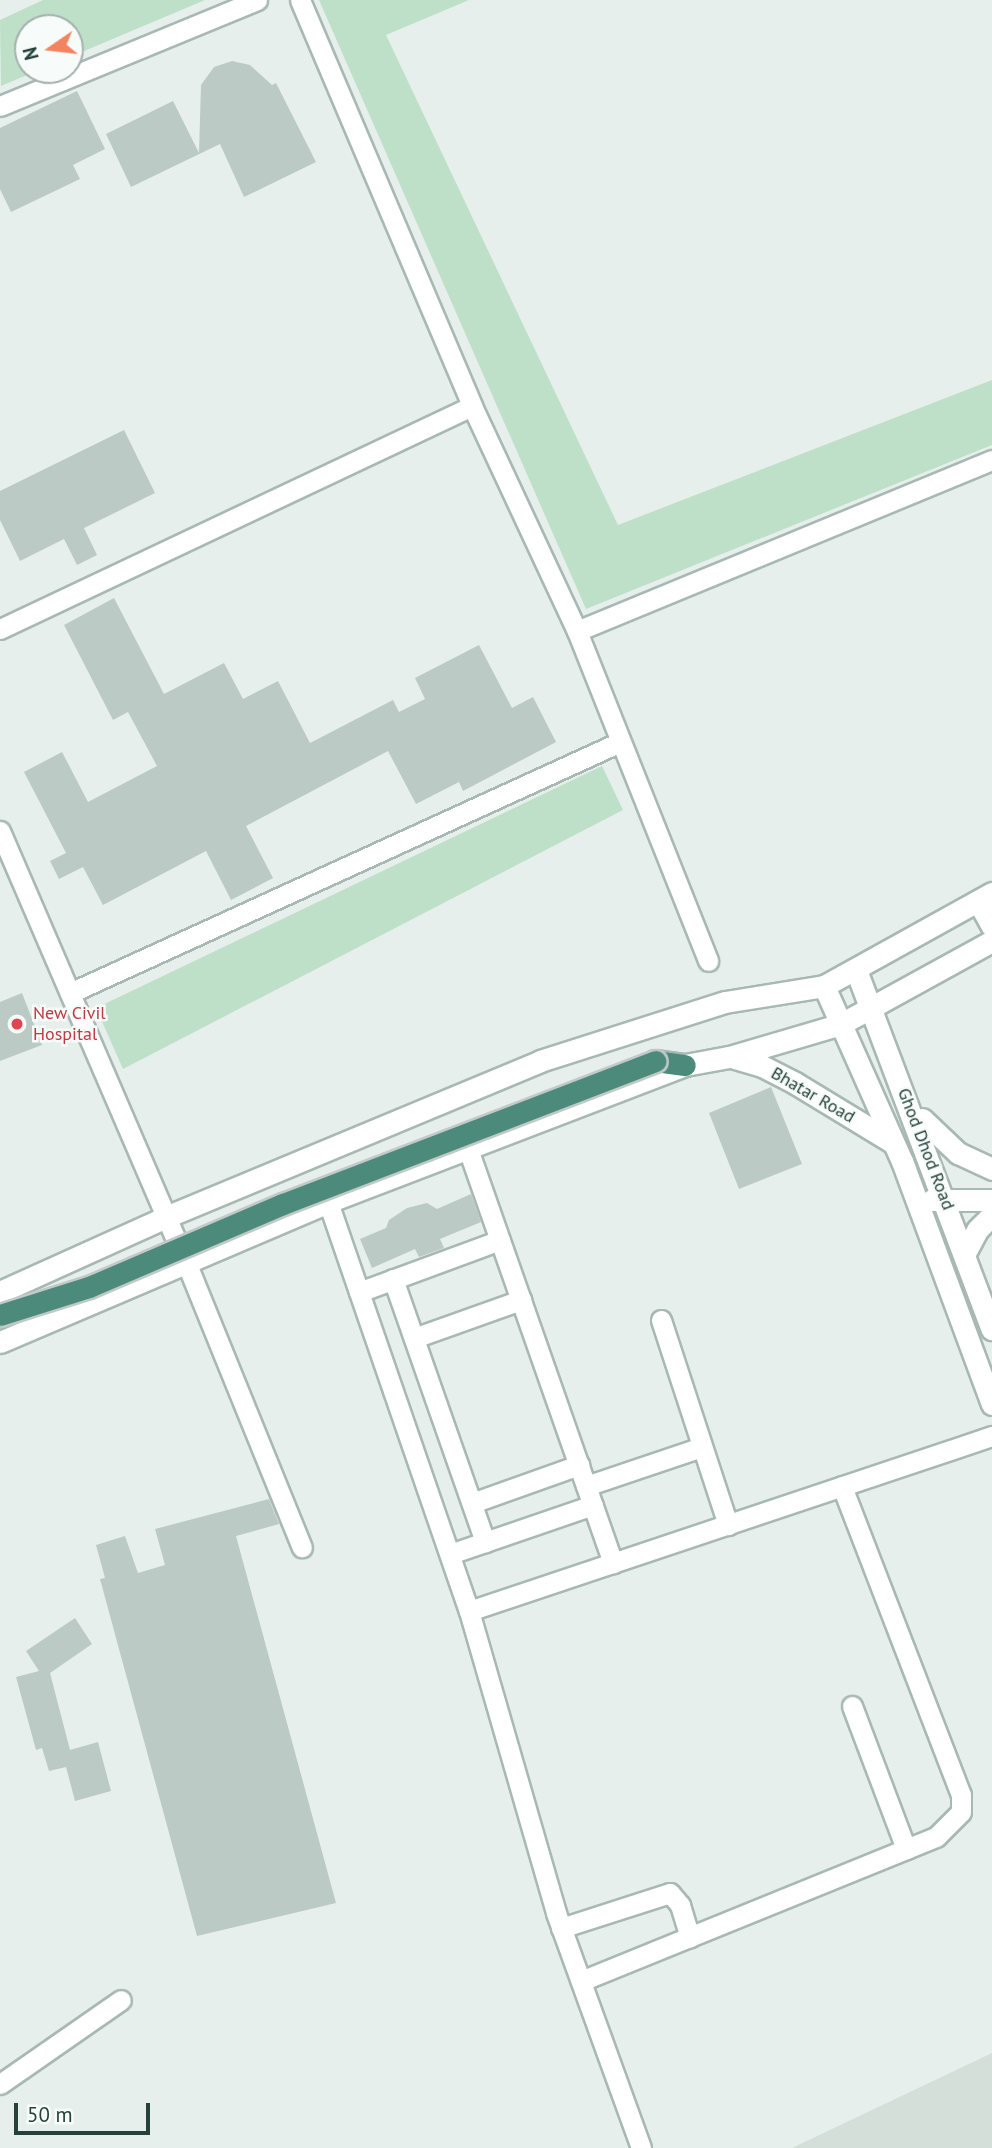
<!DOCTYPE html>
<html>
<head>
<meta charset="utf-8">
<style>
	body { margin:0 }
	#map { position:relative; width:992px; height:2148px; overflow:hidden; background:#e6efeb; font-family:"PT Sans",sans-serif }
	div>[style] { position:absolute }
	.built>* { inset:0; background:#d4dfda }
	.green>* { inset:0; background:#bfe0c8 }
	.building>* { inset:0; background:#bbcac4 }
	.roads { filter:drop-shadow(2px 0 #a8b8b2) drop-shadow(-2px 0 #a8b8b2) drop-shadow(0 2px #a8b8b2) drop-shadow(0 -2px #a8b8b2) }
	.minor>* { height:19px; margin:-9.5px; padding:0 9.5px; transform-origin:9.5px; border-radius:9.5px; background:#fff }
	.tertiary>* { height:21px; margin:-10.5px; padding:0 10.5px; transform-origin:10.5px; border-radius:10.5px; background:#fff }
	.secondary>* { height:21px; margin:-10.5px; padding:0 10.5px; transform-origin:10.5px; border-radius:10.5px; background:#fff }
	.trunk>* { height:21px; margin:-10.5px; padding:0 10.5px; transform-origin:10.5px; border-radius:10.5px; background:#4c8a7c }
	.bridges { filter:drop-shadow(2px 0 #c2cac8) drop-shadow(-2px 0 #c2cac8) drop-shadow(0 2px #c2cac8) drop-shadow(0 -2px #c2cac8) }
	.trunk-bridge>* { height:21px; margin:-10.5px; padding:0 10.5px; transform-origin:10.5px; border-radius:10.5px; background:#4c8a7c }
	.dots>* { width:19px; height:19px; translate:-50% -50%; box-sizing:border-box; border:4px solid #f7fbf9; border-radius:50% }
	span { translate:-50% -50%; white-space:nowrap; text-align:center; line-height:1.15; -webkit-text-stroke:5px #f7fbf9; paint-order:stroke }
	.health-label { font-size:18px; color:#be3a42 }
	.left { translate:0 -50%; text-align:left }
	.street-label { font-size:18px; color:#24423a }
	.north { position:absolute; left:14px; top:14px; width:70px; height:70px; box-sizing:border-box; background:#f7fbf9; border:2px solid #a3b1ad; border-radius:50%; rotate:256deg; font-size:19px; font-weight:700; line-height:28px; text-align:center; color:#24423a }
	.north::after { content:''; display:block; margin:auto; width:24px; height:32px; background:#f4845f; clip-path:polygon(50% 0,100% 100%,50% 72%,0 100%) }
	.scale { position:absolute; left:14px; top:2103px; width:136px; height:32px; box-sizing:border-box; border:4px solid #24423a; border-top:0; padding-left:9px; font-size:21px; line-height:24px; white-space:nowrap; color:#24423a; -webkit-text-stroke:5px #f7fbf9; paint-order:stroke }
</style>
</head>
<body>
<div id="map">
	<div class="built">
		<i style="clip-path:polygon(992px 2053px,992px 2148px,792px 2148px)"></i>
	</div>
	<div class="green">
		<i style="clip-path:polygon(43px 0,205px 0,70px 57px,70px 28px,28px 28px,28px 70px,39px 70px,1px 86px,0 20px)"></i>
		<i style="clip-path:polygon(319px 0,469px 0,386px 35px,618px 525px,992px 380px,992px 445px,586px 609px)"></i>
		<i style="clip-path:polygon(602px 766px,623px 810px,123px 1069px,96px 1008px)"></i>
	</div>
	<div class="building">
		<i style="clip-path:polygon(232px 61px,250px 65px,272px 85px,276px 83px,316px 162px,244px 197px,220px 144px,131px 187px,106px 134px,173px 101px,199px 153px,201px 85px,214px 67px)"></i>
		<i style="clip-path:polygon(77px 91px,105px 149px,73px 165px,80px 179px,11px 212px,0 189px,0 128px)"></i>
		<i style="clip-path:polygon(124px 430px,155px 493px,84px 528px,97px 555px,77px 565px,64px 539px,20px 561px,0 520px,0 491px)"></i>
		<i style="clip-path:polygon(114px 598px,164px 694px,224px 663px,243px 699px,278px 681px,310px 743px,393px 700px,399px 712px,425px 699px,415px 678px,479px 645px,512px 708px,533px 697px,556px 742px,463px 791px,459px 782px,416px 804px,388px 751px,246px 826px,273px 878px,231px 900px,206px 851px,103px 905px,83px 867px,59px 879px,50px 861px,66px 853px,24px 772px,62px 752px,88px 802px,157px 766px,128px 712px,113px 720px,64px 625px)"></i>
		<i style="clip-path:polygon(22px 993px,42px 1045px,0 1061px,0 1002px)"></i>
		<i style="clip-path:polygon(771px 1087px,802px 1164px,739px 1189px,709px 1113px)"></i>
		<i style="clip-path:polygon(471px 1194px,481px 1222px,440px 1239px,444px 1248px,419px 1257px,415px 1249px,372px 1268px,360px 1239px,386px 1228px,389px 1220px,407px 1208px,427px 1203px,437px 1209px)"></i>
		<i style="clip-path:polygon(269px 1499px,279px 1524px,236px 1536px,336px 1903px,197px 1936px,100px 1579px,105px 1578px,96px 1545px,125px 1536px,138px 1573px,165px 1565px,155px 1529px)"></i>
		<i style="clip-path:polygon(75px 1618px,92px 1644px,50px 1673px,70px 1750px,98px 1742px,111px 1791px,75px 1801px,66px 1767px,49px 1771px,42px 1748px,36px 1750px,16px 1677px,39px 1671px,26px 1651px)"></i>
	</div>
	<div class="roads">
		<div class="minor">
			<i style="left:300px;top:0;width:441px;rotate:67deg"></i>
			<i style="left:472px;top:406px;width:248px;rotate:65deg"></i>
			<i style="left:577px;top:631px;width:355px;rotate:68.3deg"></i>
			<i style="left:0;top:106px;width:278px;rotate:-22.4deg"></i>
			<i style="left:0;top:629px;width:522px;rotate:-25.29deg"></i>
			<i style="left:577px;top:631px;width:449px;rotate:-22.4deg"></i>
			<i style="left:0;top:831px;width:469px;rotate:66.7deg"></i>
			<i style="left:186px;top:1262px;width:308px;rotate:67.9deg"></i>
			<i style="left:70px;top:993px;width:605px;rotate:-24.53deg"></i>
			<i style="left:468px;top:1149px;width:439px;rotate:70.7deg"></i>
			<i style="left:328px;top:1202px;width:433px;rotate:71deg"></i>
			<i style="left:469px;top:1611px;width:314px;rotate:73.9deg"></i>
			<i style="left:556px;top:1913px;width:250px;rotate:70.1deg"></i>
			<i style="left:393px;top:1279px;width:279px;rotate:70.7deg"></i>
			<i style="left:359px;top:1292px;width:150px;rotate:-20.2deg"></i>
			<i style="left:661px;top:1320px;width:216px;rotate:71.9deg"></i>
			<i style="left:414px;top:1338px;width:114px;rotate:-19.6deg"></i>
			<i style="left:586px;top:1486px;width:122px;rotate:-18.6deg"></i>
			<i style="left:472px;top:1503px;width:114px;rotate:-19.6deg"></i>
			<i style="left:450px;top:1554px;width:151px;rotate:-18.9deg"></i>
			<i style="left:469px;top:1611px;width:552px;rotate:-18.5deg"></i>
			<i style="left:852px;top:1706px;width:153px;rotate:69.3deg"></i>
			<i style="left:561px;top:1928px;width:114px;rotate:-17.8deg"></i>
			<i style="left:670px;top:1893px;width:16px;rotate:50deg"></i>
			<i style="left:680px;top:1905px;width:34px;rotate:73deg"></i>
			<i style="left:581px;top:1981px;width:383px;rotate:-22.1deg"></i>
			<i style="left:936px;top:1837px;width:35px;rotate:-45deg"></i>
			<i style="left:961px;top:1812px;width:17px;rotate:-90deg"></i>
			<i style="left:961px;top:1795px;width:331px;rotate:-111.1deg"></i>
			<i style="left:0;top:2084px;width:147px;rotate:-34.8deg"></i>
		</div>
		<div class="tertiary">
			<i style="left:978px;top:901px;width:29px;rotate:61deg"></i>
			<i style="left:731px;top:1057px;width:32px;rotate:16deg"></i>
			<i style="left:762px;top:1066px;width:37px;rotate:27deg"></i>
			<i style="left:795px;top:1083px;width:114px;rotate:31.3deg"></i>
			<i style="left:0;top:1292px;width:182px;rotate:-24.3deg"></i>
			<i style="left:166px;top:1217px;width:405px;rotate:-22.6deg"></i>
			<i style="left:540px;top:1061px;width:194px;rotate:-17.7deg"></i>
			<i style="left:725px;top:1002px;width:100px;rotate:-9.2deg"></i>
			<i style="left:824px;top:986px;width:192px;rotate:-29deg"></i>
			<i style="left:0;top:1342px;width:357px;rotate:-23.1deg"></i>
			<i style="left:328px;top:1202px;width:382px;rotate:-21deg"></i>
			<i style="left:685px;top:1065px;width:45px;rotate:-10.3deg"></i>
			<i style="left:729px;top:1057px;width:117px;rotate:-16.4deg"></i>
			<i style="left:841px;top:1024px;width:172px;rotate:-28.8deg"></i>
		</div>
		<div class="secondary">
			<i style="left:856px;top:970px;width:384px;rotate:69.3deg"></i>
			<i style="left:824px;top:986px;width:192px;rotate:66deg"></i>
			<i style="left:902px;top:1161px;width:259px;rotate:69.7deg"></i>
			<i style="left:922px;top:1119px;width:50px;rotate:43.4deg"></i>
			<i style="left:958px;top:1153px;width:38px;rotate:25deg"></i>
			<i style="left:932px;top:1200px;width:60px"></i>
			<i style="left:965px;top:1253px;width:26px;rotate:-62deg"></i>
			<i style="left:977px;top:1230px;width:21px;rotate:-45deg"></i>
		</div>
		<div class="trunk">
			<i style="left:655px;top:1061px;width:30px;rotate:8deg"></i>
		</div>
	</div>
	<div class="bridges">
		<div class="trunk-bridge">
			<i style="left:0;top:1315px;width:93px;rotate:-17.5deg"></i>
			<i style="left:89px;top:1287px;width:211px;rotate:-23.2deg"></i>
			<i style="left:283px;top:1204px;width:399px;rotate:-21deg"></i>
		</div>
	</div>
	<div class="dots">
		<i style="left:17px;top:1024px;background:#e0444e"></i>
	</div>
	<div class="health-label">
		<span class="left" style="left:33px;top:1024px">New Civil<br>Hospital</span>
	</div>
	<div class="street-label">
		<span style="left:813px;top:1095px;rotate:30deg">Bhatar Road</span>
		<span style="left:926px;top:1149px;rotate:69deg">Ghod Dhod Road</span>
	</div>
	<div class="north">N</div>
	<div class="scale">50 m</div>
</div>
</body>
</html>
